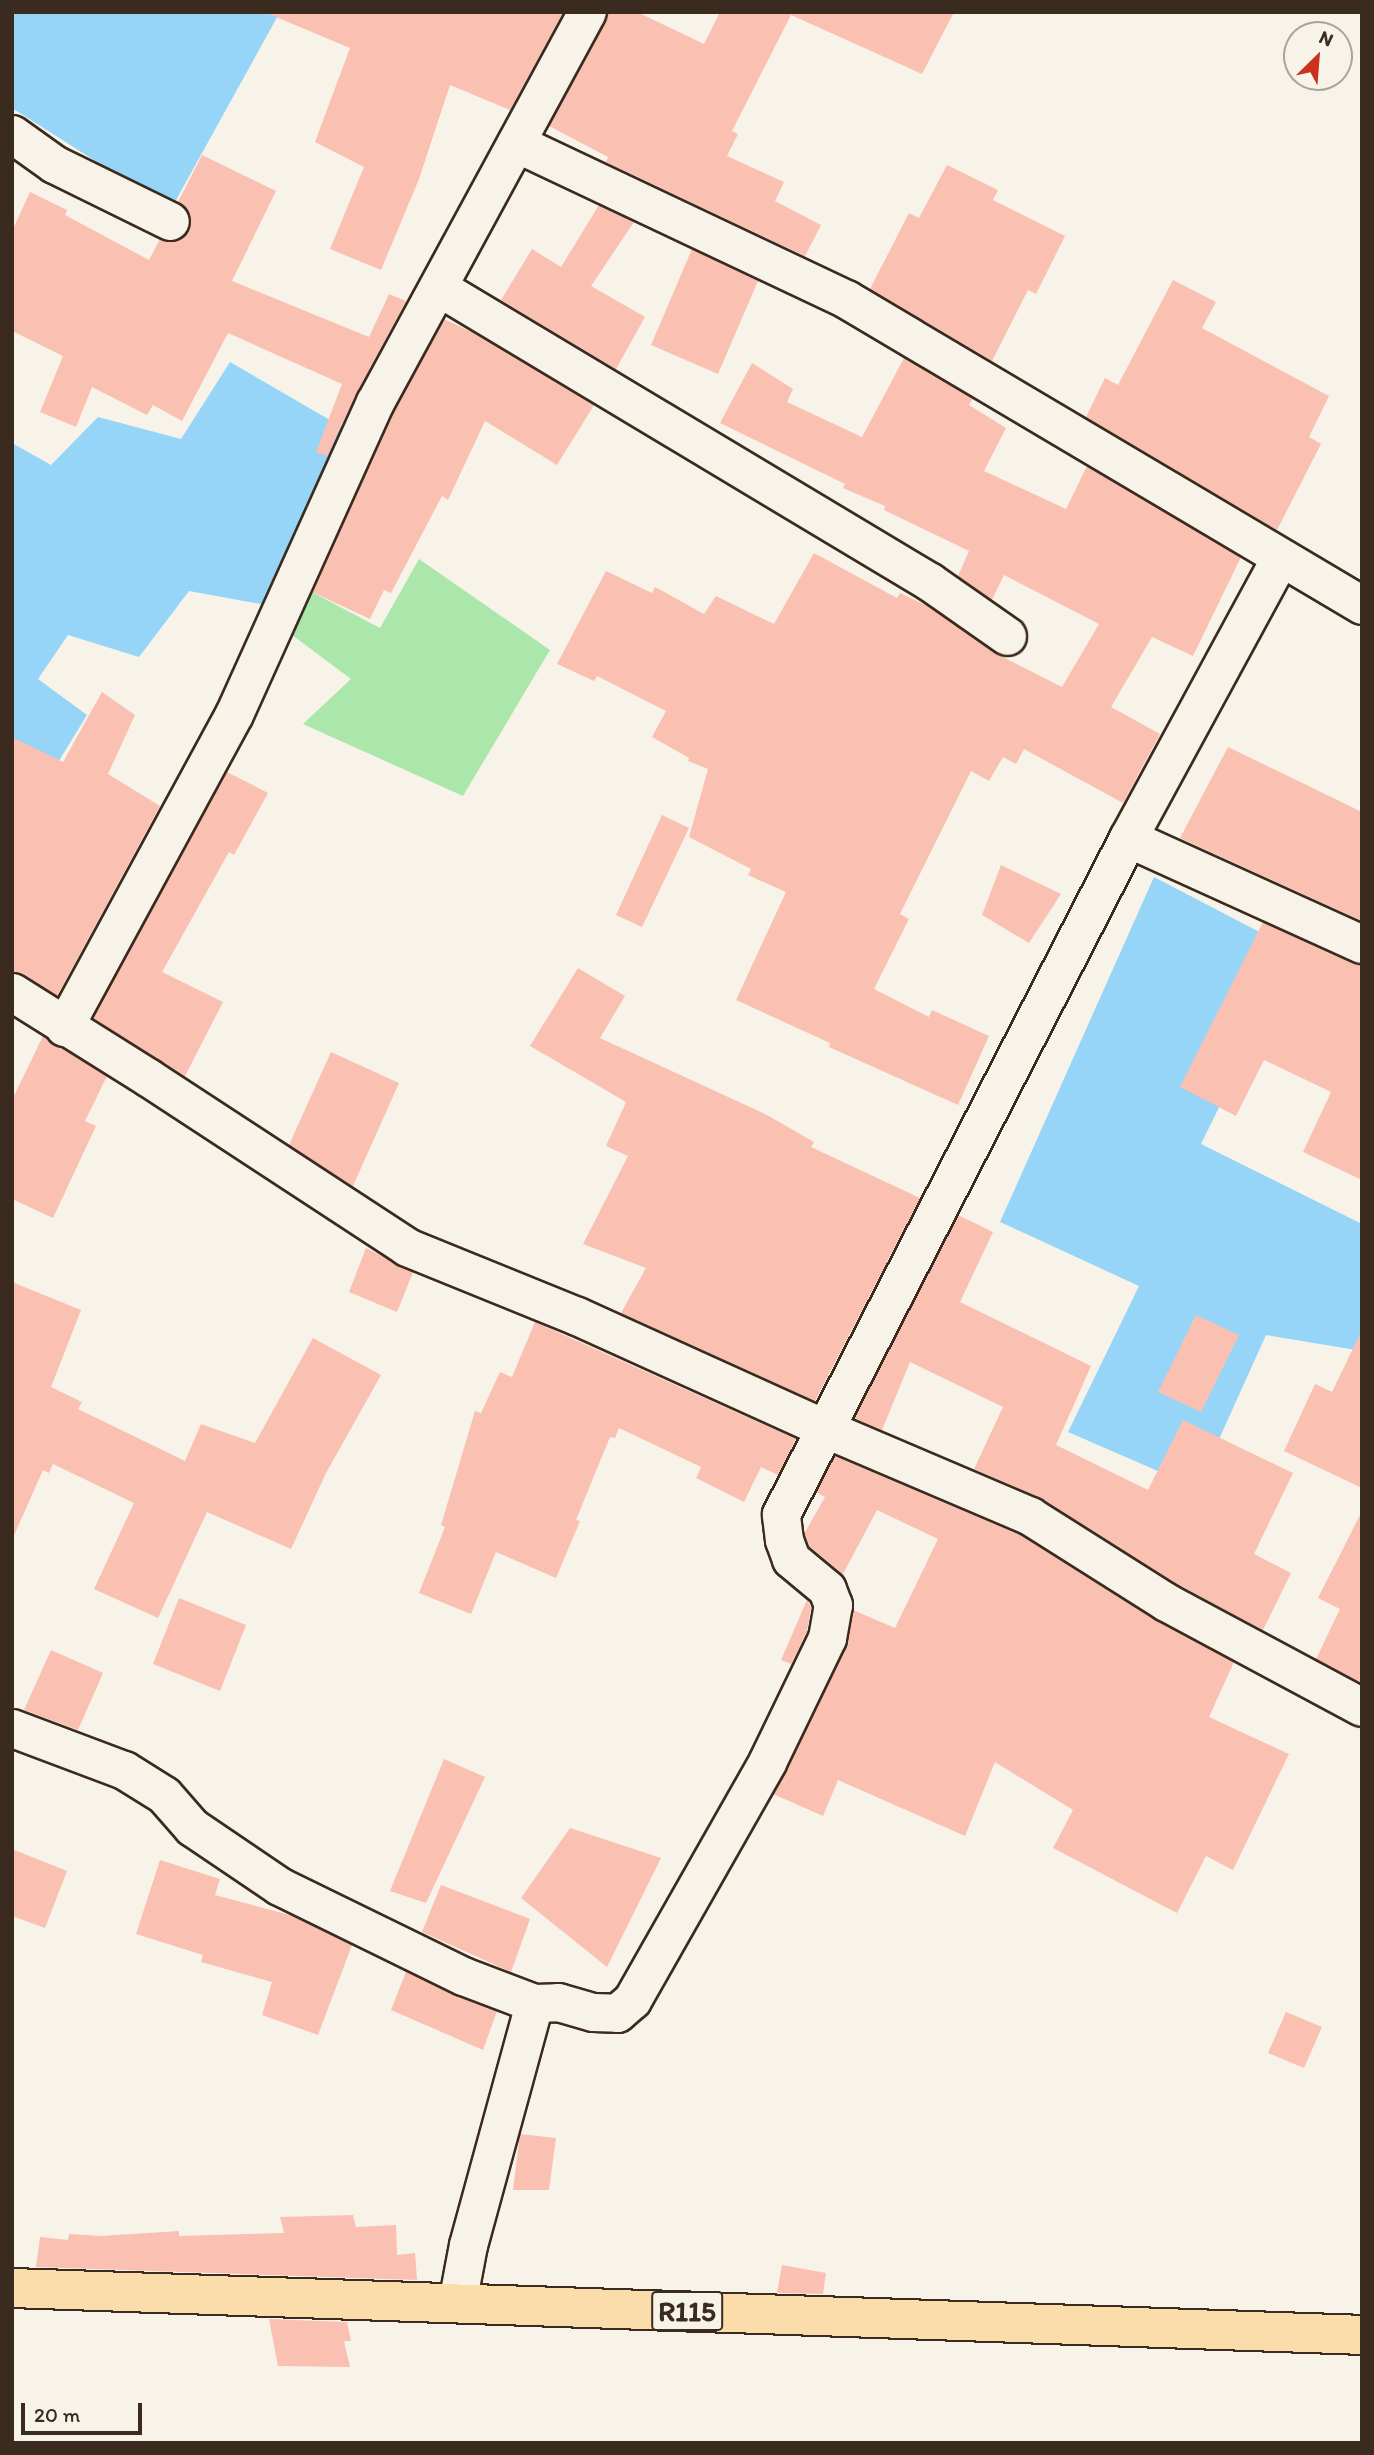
<!DOCTYPE html>
<html>
<head>
<meta charset="utf-8">
<style>
	body { margin:0 }
	#map { position:relative; width:1374px; height:2455px; overflow:hidden; background:#f7f3e8; font-family:Itim,sans-serif }
	div>[style] { position:absolute }
	.green>* { inset:0; background:#abe6ab }
	.water>* { inset:0; background:#96d5f7 }
	.building>* { inset:0; background:#fac0b1 }
	.roads { filter:drop-shadow(2px 0 #3b2a1e) drop-shadow(-2px 0 #3b2a1e) drop-shadow(0 2px #3b2a1e) drop-shadow(0 -2px #3b2a1e) }
	.minor>* { height:37px; margin:-18.5px; padding:0 18.5px; transform-origin:18.5px; border-radius:18.5px; background:#f7f3e8 }
	.primary>* { height:38px; margin:-19px; padding:0 19px; transform-origin:19px; border-radius:19px; background:#fbddab }
	span { translate:-50% -50%; white-space:nowrap; text-align:center; line-height:1.15; -webkit-text-stroke:7px #f7f3e8; paint-order:stroke }
	.shield-label span { padding:2px 5px; background:#f7f3e8; border:2px solid; border-radius:5px; -webkit-text-stroke-width:0 }
	.shield-label { font-size:28px; color:#3b2a1e; font-weight:700 }
	.frame { position:absolute; inset:0; border:14px solid #3b2a1e; pointer-events:none }
	.north { position:absolute; left:1283px; top:21px; width:70px; height:70px; box-sizing:border-box; background:#f7f3e8; border:2px solid #aca397; border-radius:50%; rotate:25deg; font-size:19px; font-weight:700; line-height:28px; text-align:center; color:#3b2a1e }
	.north::after { content:''; display:block; margin:auto; width:24px; height:32px; background:#c8321e; clip-path:polygon(50% 0,100% 100%,50% 72%,0 100%) }
	.scale { position:absolute; left:21px; top:2403px; width:121px; height:32px; box-sizing:border-box; border:4px solid #3b2a1e; border-top:0; padding-left:9px; font-size:21px; line-height:24px; white-space:nowrap; color:#3b2a1e; -webkit-text-stroke:5px #f7f3e8; paint-order:stroke }
</style>
</head>
<body>
<div id="map">
	<div class="green">
		<i style="clip-path:polygon(419px 559px,550px 650px,463px 796px,303px 724px,351px 679px,288px 632px,306px 589px,380px 628px)"></i>
	</div>
	<div class="water">
		<i style="clip-path:polygon(12px 12px,280px 12px,171px 209px,12px 108px)"></i>
		<i style="clip-path:polygon(230px 362px,349px 431px,277px 607px,189px 591px,139px 657px,68px 635px,38px 679px,87px 715px,38px 795px,12px 784px,12px 443px,51px 465px,98px 417px,181px 439px)"></i>
		<i style="clip-path:polygon(1154px 877px,1296px 951px,1201px 1144px,1362px 1224px,1362px 1351px,1266px 1335px,1197px 1488px,1068px 1432px,1139px 1286px,1000px 1222px)"></i>
	</div>
	<div class="building">
		<i style="clip-path:polygon(264px 12px,563px 12px,510px 110px,450px 85px,419px 179px,381px 270px,330px 249px,364px 167px,315px 142px,350px 48px)"></i>
		<i style="clip-path:polygon(608px 12px,637px 12px,704px 44px,720px 12px,954px 12px,922px 74px,791px 15px,732px 131px,738px 134px,727px 156px,784px 182px,775px 201px,821px 225px,805px 256px,606px 162px,608px 157px,549px 126px)"></i>
		<i style="clip-path:polygon(202px 155px,276px 191px,232px 281px,369px 337px,389px 294px,406px 301px,357px 392px,327px 456px,316px 452px,342px 384px,228px 333px,182px 421px,153px 405px,147px 415px,92px 387px,76px 427px,40px 412px,63px 356px,12px 331px,12px 231px,30px 192px,67px 210px,65px 215px,149px 260px,160px 239px,172px 242px,182px 238px,188px 231px,191px 220px,188px 210px,178px 202px)"></i>
		<i style="clip-path:polygon(947px 165px,998px 190px,993px 200px,1065px 236px,1036px 294px,1028px 290px,992px 361px,870px 289px,909px 213px,919px 218px)"></i>
		<i style="clip-path:polygon(599px 205px,634px 222px,591px 286px,645px 317px,616px 369px,501px 300px,532px 249px,561px 267px)"></i>
		<i style="clip-path:polygon(692px 249px,758px 281px,718px 374px,651px 345px)"></i>
		<i style="clip-path:polygon(1173px 280px,1216px 302px,1202px 328px,1329px 396px,1309px 437px,1321px 444px,1277px 530px,1086px 417px,1105px 378px,1118px 385px)"></i>
		<i style="clip-path:polygon(444px 319px,476px 334px,594px 405px,557px 465px,485px 421px,448px 500px,442px 496px,391px 593px,384px 590px,370px 619px,312px 592px,394px 411px)"></i>
		<i style="clip-path:polygon(904px 358px,973px 398px,969px 405px,1006px 428px,984px 471px,1066px 509px,1087px 466px,1241px 557px,1193px 656px,1152px 637px,1111px 707px,1160px 734px,1123px 803px,1024px 749px,1016px 764px,1003px 757px,989px 781px,971px 771px,900px 914px,909px 919px,874px 989px,929px 1017px,932px 1010px,989px 1036px,958px 1105px,829px 1047px,830px 1043px,736px 1000px,786px 892px,748px 875px,751px 869px,689px 837px,708px 769px,688px 761px,689px 758px,652px 737px,666px 711px,597px 676px,594px 681px,557px 664px,606px 571px,652px 593px,655px 587px,704px 614px,716px 596px,774px 624px,814px 553px,897px 598px,900px 593px,928px 606px,995px 653px,1062px 687px,1099px 624px,1004px 575px,992px 600px,958px 576px,969px 551px,884px 510px,885px 506px,843px 488px,845px 484px,720px 423px,752px 363px,793px 389px,787px 402px,862px 437px)"></i>
		<i style="clip-path:polygon(102px 692px,135px 715px,108px 774px,160px 806px,57px 996px,23px 974px,12px 971px,12px 737px,63px 762px)"></i>
		<i style="clip-path:polygon(1228px 747px,1362px 812px,1362px 921px,1180px 838px)"></i>
		<i style="clip-path:polygon(227px 772px,268px 793px,234px 855px,229px 852px,162px 972px,223px 1002px,185px 1076px,93px 1018px)"></i>
		<i style="clip-path:polygon(662px 815px,689px 828px,642px 927px,616px 915px)"></i>
		<i style="clip-path:polygon(1001px 865px,1061px 894px,1029px 943px,982px 915px)"></i>
		<i style="clip-path:polygon(1263px 922px,1362px 965px,1362px 1180px,1303px 1152px,1331px 1092px,1264px 1060px,1236px 1116px,1180px 1087px)"></i>
		<i style="clip-path:polygon(578px 968px,625px 996px,600px 1038px,767px 1115px,814px 1142px,811px 1147px,920px 1198px,815px 1401px,621px 1313px,646px 1268px,583px 1244px,628px 1156px,606px 1146px,626px 1102px,530px 1046px)"></i>
		<i style="clip-path:polygon(43px 1036px,107px 1076px,85px 1121px,96px 1126px,53px 1218px,12px 1199px,12px 1100px)"></i>
		<i style="clip-path:polygon(331px 1052px,399px 1083px,353px 1186px,289px 1145px)"></i>
		<i style="clip-path:polygon(958px 1215px,993px 1232px,960px 1302px,1091px 1366px,1056px 1445px,1148px 1490px,1183px 1420px,1293px 1473px,1254px 1554px,1291px 1573px,1263px 1630px,1177px 1584px,1041px 1498px,974px 1469px,1003px 1407px,910px 1362px,882px 1430px,854px 1418px)"></i>
		<i style="clip-path:polygon(366px 1248px,413px 1272px,397px 1312px,349px 1292px)"></i>
		<i style="clip-path:polygon(12px 1282px,81px 1310px,51px 1387px,82px 1402px,78px 1409px,185px 1461px,201px 1424px,255px 1443px,313px 1338px,381px 1375px,326px 1473px,291px 1549px,207px 1512px,158px 1618px,94px 1589px,134px 1503px,53px 1464px,49px 1473px,43px 1470px,12px 1540px)"></i>
		<i style="clip-path:polygon(1196px 1315px,1239px 1335px,1201px 1412px,1158px 1392px)"></i>
		<i style="clip-path:polygon(535px 1322px,796px 1439px,778px 1475px,761px 1467px,744px 1502px,696px 1478px,701px 1467px,619px 1428px,615px 1438px,610px 1437px,576px 1520px,580px 1521px,556px 1578px,496px 1552px,471px 1614px,419px 1593px,445px 1527px,441px 1525px,475px 1411px,481px 1413px,500px 1372px,512px 1377px)"></i>
		<i style="clip-path:polygon(1362px 1330px,1362px 1488px,1284px 1451px,1315px 1384px,1332px 1392px)"></i>
		<i style="clip-path:polygon(835px 1456px,1020px 1535px,1155px 1620px,1234px 1662px,1209px 1717px,1289px 1754px,1233px 1870px,1206px 1856px,1177px 1913px,1053px 1848px,1073px 1810px,995px 1762px,965px 1836px,838px 1780px,823px 1816px,773px 1794px,846px 1647px,853px 1610px,895px 1628px,938px 1539px,877px 1510px,843px 1574px,839px 1571px,809px 1546px,804px 1534px,825px 1497px,816px 1492px)"></i>
		<i style="clip-path:polygon(1362px 1511px,1362px 1683px,1316px 1659px,1340px 1609px,1318px 1598px)"></i>
		<i style="clip-path:polygon(179px 1598px,246px 1625px,220px 1691px,153px 1664px)"></i>
		<i style="clip-path:polygon(807px 1600px,811px 1607px,807px 1631px,791px 1664px,781px 1660px)"></i>
		<i style="clip-path:polygon(51px 1650px,103px 1673px,78px 1730px,24px 1710px)"></i>
		<i style="clip-path:polygon(444px 1759px,485px 1777px,426px 1903px,390px 1891px)"></i>
		<i style="clip-path:polygon(570px 1828px,661px 1858px,607px 1967px,521px 1898px)"></i>
		<i style="clip-path:polygon(12px 1849px,67px 1871px,45px 1928px,12px 1916px)"></i>
		<i style="clip-path:polygon(160px 1860px,220px 1879px,215px 1895px,293px 1916px,352px 1945px,318px 2035px,262px 2015px,272px 1982px,201px 1962px,203px 1955px,136px 1934px)"></i>
		<i style="clip-path:polygon(441px 1885px,530px 1919px,511px 1972px,422px 1932px)"></i>
		<i style="clip-path:polygon(406px 1972px,497px 2011px,483px 2050px,391px 2010px)"></i>
		<i style="clip-path:polygon(1286px 2012px,1322px 2027px,1304px 2068px,1268px 2053px)"></i>
		<i style="clip-path:polygon(520px 2134px,556px 2138px,549px 2190px,513px 2190px)"></i>
		<i style="clip-path:polygon(353px 2215px,356px 2227px,396px 2225px,397px 2255px,415px 2253px,417px 2280px,36px 2267px,40px 2237px,68px 2240px,69px 2234px,101px 2236px,179px 2231px,179px 2236px,284px 2233px,280px 2217px)"></i>
		<i style="clip-path:polygon(782px 2265px,826px 2273px,823px 2294px,777px 2293px)"></i>
		<i style="clip-path:polygon(269px 2319px,347px 2322px,351px 2341px,344px 2341px,350px 2367px,278px 2366px)"></i>
	</div>
	<div class="roads">
		<div class="minor">
			<i style="left:12px;top:134px;width:52px;rotate:35.5deg"></i>
			<i style="left:54px;top:164px;width:129px;rotate:26.2deg"></i>
			<i style="left:516px;top:143px;width:365px;rotate:25.3deg"></i>
			<i style="left:846px;top:299px;width:600px;rotate:30.67deg"></i>
			<i style="left:438px;top:287px;width:574px;rotate:30.95deg"></i>
			<i style="left:930px;top:582px;width:94px;rotate:35deg"></i>
			<i style="left:1128px;top:838px;width:257px;rotate:24.4deg"></i>
			<i style="left:12px;top:992px;width:162px;rotate:32.1deg"></i>
			<i style="left:149px;top:1078px;width:308px;rotate:33.2deg"></i>
			<i style="left:407px;top:1247px;width:183px;rotate:22.1deg"></i>
			<i style="left:577px;top:1316px;width:273px;rotate:24.4deg"></i>
			<i style="left:826px;top:1429px;width:222px;rotate:23.1deg"></i>
			<i style="left:1030px;top:1516px;width:161px;rotate:32.3deg"></i>
			<i style="left:1166px;top:1602px;width:222px;rotate:28.2deg"></i>
			<i style="left:64px;top:1027px;width:356px;rotate:-61.5deg"></i>
			<i style="left:234px;top:714px;width:342px;rotate:-65.7deg"></i>
			<i style="left:375px;top:402px;width:444px;rotate:-61.5deg"></i>
			<i style="left:12px;top:1728px;width:120px;rotate:20.6deg"></i>
			<i style="left:124px;top:1770px;width:47px;rotate:32deg"></i>
			<i style="left:164px;top:1795px;width:43px;rotate:48.8deg"></i>
			<i style="left:192px;top:1827px;width:105px;rotate:34.1deg"></i>
			<i style="left:279px;top:1886px;width:205px;rotate:26.1deg"></i>
			<i style="left:463px;top:1976px;width:76px;rotate:20.8deg"></i>
			<i style="left:457px;top:2303px;width:59px;rotate:-79.3deg"></i>
			<i style="left:468px;top:2245px;width:251px;rotate:-74.7deg"></i>
			<i style="left:534px;top:2003px;width:24px;rotate:-2deg"></i>
			<i style="left:558px;top:2002px;width:36px;rotate:16deg"></i>
			<i style="left:593px;top:2012px;width:24px;rotate:2deg"></i>
			<i style="left:617px;top:2013px;width:20px;rotate:-41deg"></i>
			<i style="left:632px;top:2000px;width:274px;rotate:-60.4deg"></i>
			<i style="left:767px;top:1762px;width:138px;rotate:-64.2deg"></i>
			<i style="left:827px;top:1638px;width:34px;rotate:-80deg"></i>
			<i style="left:833px;top:1605px;width:17px;rotate:-111deg"></i>
			<i style="left:827px;top:1589px;width:47px;rotate:-140.2deg"></i>
			<i style="left:791px;top:1559px;width:20px;rotate:-110deg"></i>
			<i style="left:784px;top:1540px;width:26px;rotate:-97deg"></i>
			<i style="left:781px;top:1514px;width:760px;rotate:-62.83deg"></i>
			<i style="left:1128px;top:838px;width:319px;rotate:-61.5deg"></i>
		</div>
		<div class="primary">
			<i style="left:12px;top:2288px;width:1351px;rotate:1.99deg"></i>
		</div>
	</div>
	<div class="shield-label">
		<span style="left:687px;top:2311px">R115</span>
	</div>
	<div class="frame"></div>
	<div class="north">N</div>
	<div class="scale">20 m</div>
</div>
</body>
</html>
